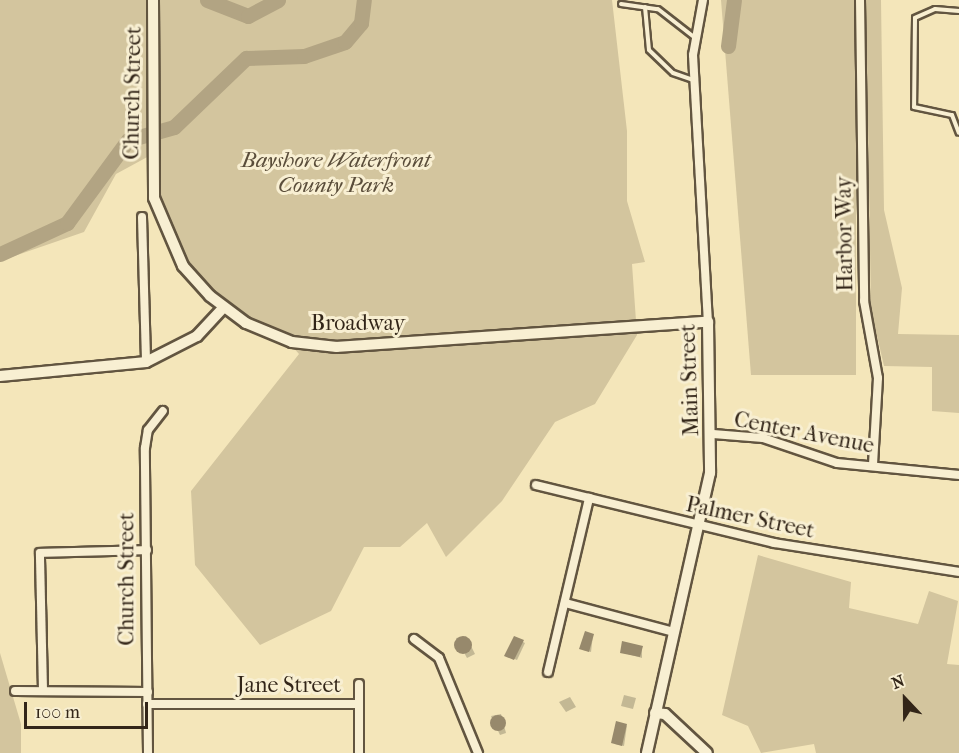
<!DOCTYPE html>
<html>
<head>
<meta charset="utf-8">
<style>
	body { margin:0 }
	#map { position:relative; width:959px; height:753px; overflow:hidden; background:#f4e6ba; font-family:"IM FELL French Canon",serif }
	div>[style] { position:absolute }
	.green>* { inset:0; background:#d3c59e }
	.shadow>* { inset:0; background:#0003 }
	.river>* { height:15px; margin:-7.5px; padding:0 7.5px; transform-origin:7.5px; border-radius:7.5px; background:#b2a483 }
	.building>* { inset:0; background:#97896c }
	.round { border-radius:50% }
	.roads { filter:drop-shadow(2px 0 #625540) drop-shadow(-2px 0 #625540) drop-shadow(0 2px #625540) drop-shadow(0 -2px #625540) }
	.lane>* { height:4px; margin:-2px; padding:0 2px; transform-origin:2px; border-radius:2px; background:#f8efd2 }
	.street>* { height:8px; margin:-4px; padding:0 4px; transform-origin:4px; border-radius:4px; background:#f8efd2 }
	.secondary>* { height:10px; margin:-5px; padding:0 5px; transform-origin:5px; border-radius:5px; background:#f8efd2 }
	span { translate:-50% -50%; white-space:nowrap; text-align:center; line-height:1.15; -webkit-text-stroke:6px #f8efd2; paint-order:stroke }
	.street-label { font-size:22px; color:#322518 }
	.park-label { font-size:22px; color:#5a4d3a; font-style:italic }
	.north { position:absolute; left:875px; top:669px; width:60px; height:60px; -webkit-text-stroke:4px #f8efd2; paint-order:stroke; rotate:338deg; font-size:16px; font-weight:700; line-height:24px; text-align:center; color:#322518 }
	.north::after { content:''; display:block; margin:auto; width:21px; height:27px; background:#322518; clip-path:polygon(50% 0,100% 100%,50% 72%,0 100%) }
	.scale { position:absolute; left:24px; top:702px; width:124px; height:27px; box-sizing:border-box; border:3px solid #322518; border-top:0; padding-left:8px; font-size:18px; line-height:21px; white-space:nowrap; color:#322518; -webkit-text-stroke:4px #f8efd2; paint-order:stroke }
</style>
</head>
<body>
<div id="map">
	<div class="green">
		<i style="clip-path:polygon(0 0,612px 0,627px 131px,627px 201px,645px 262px,632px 264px,637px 335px,595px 404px,555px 422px,502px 501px,446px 557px,427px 523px,400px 547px,364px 547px,331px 611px,260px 645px,195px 565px,191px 491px,299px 354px,285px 338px,264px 332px,200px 286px,165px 233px,151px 155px,116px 174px,84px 232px,0 261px)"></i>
		<i style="clip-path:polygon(721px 0,856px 0,856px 375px,751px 375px)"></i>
		<i style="clip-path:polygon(866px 0,881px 0,884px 210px,902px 288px,898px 334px,959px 335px,959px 413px,932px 411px,932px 367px,884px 366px,871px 310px)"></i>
		<i style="clip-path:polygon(758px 555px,851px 582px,849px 608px,918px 624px,929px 591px,958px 601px,947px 664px,959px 665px,959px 753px,816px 753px,814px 744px,761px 753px,748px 726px,722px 715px)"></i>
		<i style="clip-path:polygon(0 653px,21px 724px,21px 753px,0 753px)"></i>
	</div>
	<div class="shadow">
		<i style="clip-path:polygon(593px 635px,591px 652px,583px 650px)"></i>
		<i style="clip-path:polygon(466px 636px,475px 654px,467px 658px,456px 638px)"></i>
		<i style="clip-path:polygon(515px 638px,525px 643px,517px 660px,506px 655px)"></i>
		<i style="clip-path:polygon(642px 647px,642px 658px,624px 653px)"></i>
		<i style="clip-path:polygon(624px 695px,636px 698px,633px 709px,621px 706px)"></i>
		<i style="clip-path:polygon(570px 697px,576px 707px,566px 712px,559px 702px)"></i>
		<i style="clip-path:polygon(501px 714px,506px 733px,500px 735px,491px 716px)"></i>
		<i style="clip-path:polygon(627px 725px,624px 746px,615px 744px)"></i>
	</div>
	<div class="river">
		<i style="left:207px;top:0;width:44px;rotate:21.3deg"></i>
		<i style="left:248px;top:16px;width:34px;rotate:-28deg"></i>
		<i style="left:728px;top:46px;width:46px;rotate:-82.6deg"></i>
		<i style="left:0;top:254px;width:74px;rotate:-24.8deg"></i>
		<i style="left:67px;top:223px;width:103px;rotate:-53.7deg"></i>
		<i style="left:128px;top:140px;width:48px;rotate:-15.8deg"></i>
		<i style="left:174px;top:127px;width:100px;rotate:-43.8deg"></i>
		<i style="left:246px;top:58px;width:58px;rotate:-2deg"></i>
		<i style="left:304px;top:56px;width:43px;rotate:-18.9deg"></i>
		<i style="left:345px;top:42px;width:25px;rotate:-50deg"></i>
		<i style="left:361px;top:23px;width:23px;rotate:-83deg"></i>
	</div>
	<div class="building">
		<i style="clip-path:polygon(585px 631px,594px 634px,589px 652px,579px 649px)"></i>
		<i style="clip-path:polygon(514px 636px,524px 640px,514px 660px,504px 656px)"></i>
		<i class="round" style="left:454px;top:636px;width:18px;height:18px"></i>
		<i style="clip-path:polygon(622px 641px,643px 646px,640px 657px,620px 653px)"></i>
		<i class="round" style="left:490px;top:715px;width:16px;height:16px"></i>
		<i style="clip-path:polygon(616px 721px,627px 724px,622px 746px,611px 743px)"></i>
	</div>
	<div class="roads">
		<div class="lane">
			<i style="left:621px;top:4px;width:37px;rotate:8deg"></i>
			<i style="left:658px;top:9px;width:46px;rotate:37.9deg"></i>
			<i style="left:645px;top:7px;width:43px;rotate:84.7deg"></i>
			<i style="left:649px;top:50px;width:33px;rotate:44deg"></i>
			<i style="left:673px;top:73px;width:21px;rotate:19deg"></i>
			<i style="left:959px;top:11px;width:24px;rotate:-175deg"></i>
			<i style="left:935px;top:9px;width:22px;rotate:156deg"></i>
			<i style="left:915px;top:18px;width:89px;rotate:90.6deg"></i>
			<i style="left:914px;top:107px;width:39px;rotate:12deg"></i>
			<i style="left:952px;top:115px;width:19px;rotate:69deg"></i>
		</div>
		<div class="street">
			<i style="left:703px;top:0;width:56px;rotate:100.3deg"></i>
			<i style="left:693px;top:55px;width:267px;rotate:86.8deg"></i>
			<i style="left:860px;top:0;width:301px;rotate:89.2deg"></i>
			<i style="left:864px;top:301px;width:78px;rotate:79.7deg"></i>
			<i style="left:878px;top:378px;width:88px;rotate:93.3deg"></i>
			<i style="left:142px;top:217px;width:145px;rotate:88.4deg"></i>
			<i style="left:713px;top:434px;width:50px;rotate:4.6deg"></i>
			<i style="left:763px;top:438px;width:78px;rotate:18.7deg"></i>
			<i style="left:837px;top:463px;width:123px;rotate:5.6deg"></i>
			<i style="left:536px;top:485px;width:245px;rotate:13.7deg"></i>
			<i style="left:774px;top:543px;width:187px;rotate:8.9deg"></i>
			<i style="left:565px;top:603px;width:113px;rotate:14.9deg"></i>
			<i style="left:414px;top:639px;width:31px;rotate:37deg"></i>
			<i style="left:439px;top:658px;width:103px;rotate:67.7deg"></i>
			<i style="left:548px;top:672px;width:179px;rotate:-76.7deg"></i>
			<i style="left:43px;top:690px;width:137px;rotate:-91.3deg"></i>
			<i style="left:40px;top:553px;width:107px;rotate:-1.6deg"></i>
			<i style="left:15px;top:691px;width:133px;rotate:0.4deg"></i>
			<i style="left:147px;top:704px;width:211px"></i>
			<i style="left:148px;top:753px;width:305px;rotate:-90.6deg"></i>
			<i style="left:145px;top:448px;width:18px;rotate:-81deg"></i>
			<i style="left:148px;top:430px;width:24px;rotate:-52deg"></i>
			<i style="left:359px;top:753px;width:69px;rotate:-90deg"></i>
		</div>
		<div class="secondary">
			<i style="left:153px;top:0;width:198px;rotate:89.7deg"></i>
			<i style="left:154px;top:198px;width:74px;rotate:66.9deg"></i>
			<i style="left:183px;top:266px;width:40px;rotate:48deg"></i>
			<i style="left:210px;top:296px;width:45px;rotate:36.9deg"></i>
			<i style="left:246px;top:323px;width:50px;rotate:22.4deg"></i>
			<i style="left:292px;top:342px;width:45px;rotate:6.3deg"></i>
			<i style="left:337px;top:347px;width:372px;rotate:-3.9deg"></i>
			<i style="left:708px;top:322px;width:151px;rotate:89.2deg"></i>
			<i style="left:710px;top:473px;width:287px;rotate:102.7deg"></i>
			<i style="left:0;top:376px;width:147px;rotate:-5.5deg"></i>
			<i style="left:146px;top:362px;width:57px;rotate:-27deg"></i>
			<i style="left:197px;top:336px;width:38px;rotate:-47deg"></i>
			<i style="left:655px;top:713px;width:10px;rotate:6deg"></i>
			<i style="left:665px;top:714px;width:57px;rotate:42.9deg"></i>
		</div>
	</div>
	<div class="street-label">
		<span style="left:133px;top:93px;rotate:-89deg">Church Street</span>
		<span style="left:845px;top:234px;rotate:-91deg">Harbor Way</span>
		<span style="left:358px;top:324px">Broadway</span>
		<span style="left:690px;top:380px;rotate:-92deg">Main Street</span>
		<span style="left:804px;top:433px;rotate:11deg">Center Avenue</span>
		<span style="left:750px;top:518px;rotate:12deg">Palmer Street</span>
		<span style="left:127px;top:579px;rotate:-90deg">Church Street</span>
		<span style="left:289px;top:686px">Jane Street</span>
	</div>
	<div class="park-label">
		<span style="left:336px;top:173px">Bayshore Waterfront<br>County Park</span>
	</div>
	<div class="north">N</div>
	<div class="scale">100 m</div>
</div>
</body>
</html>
